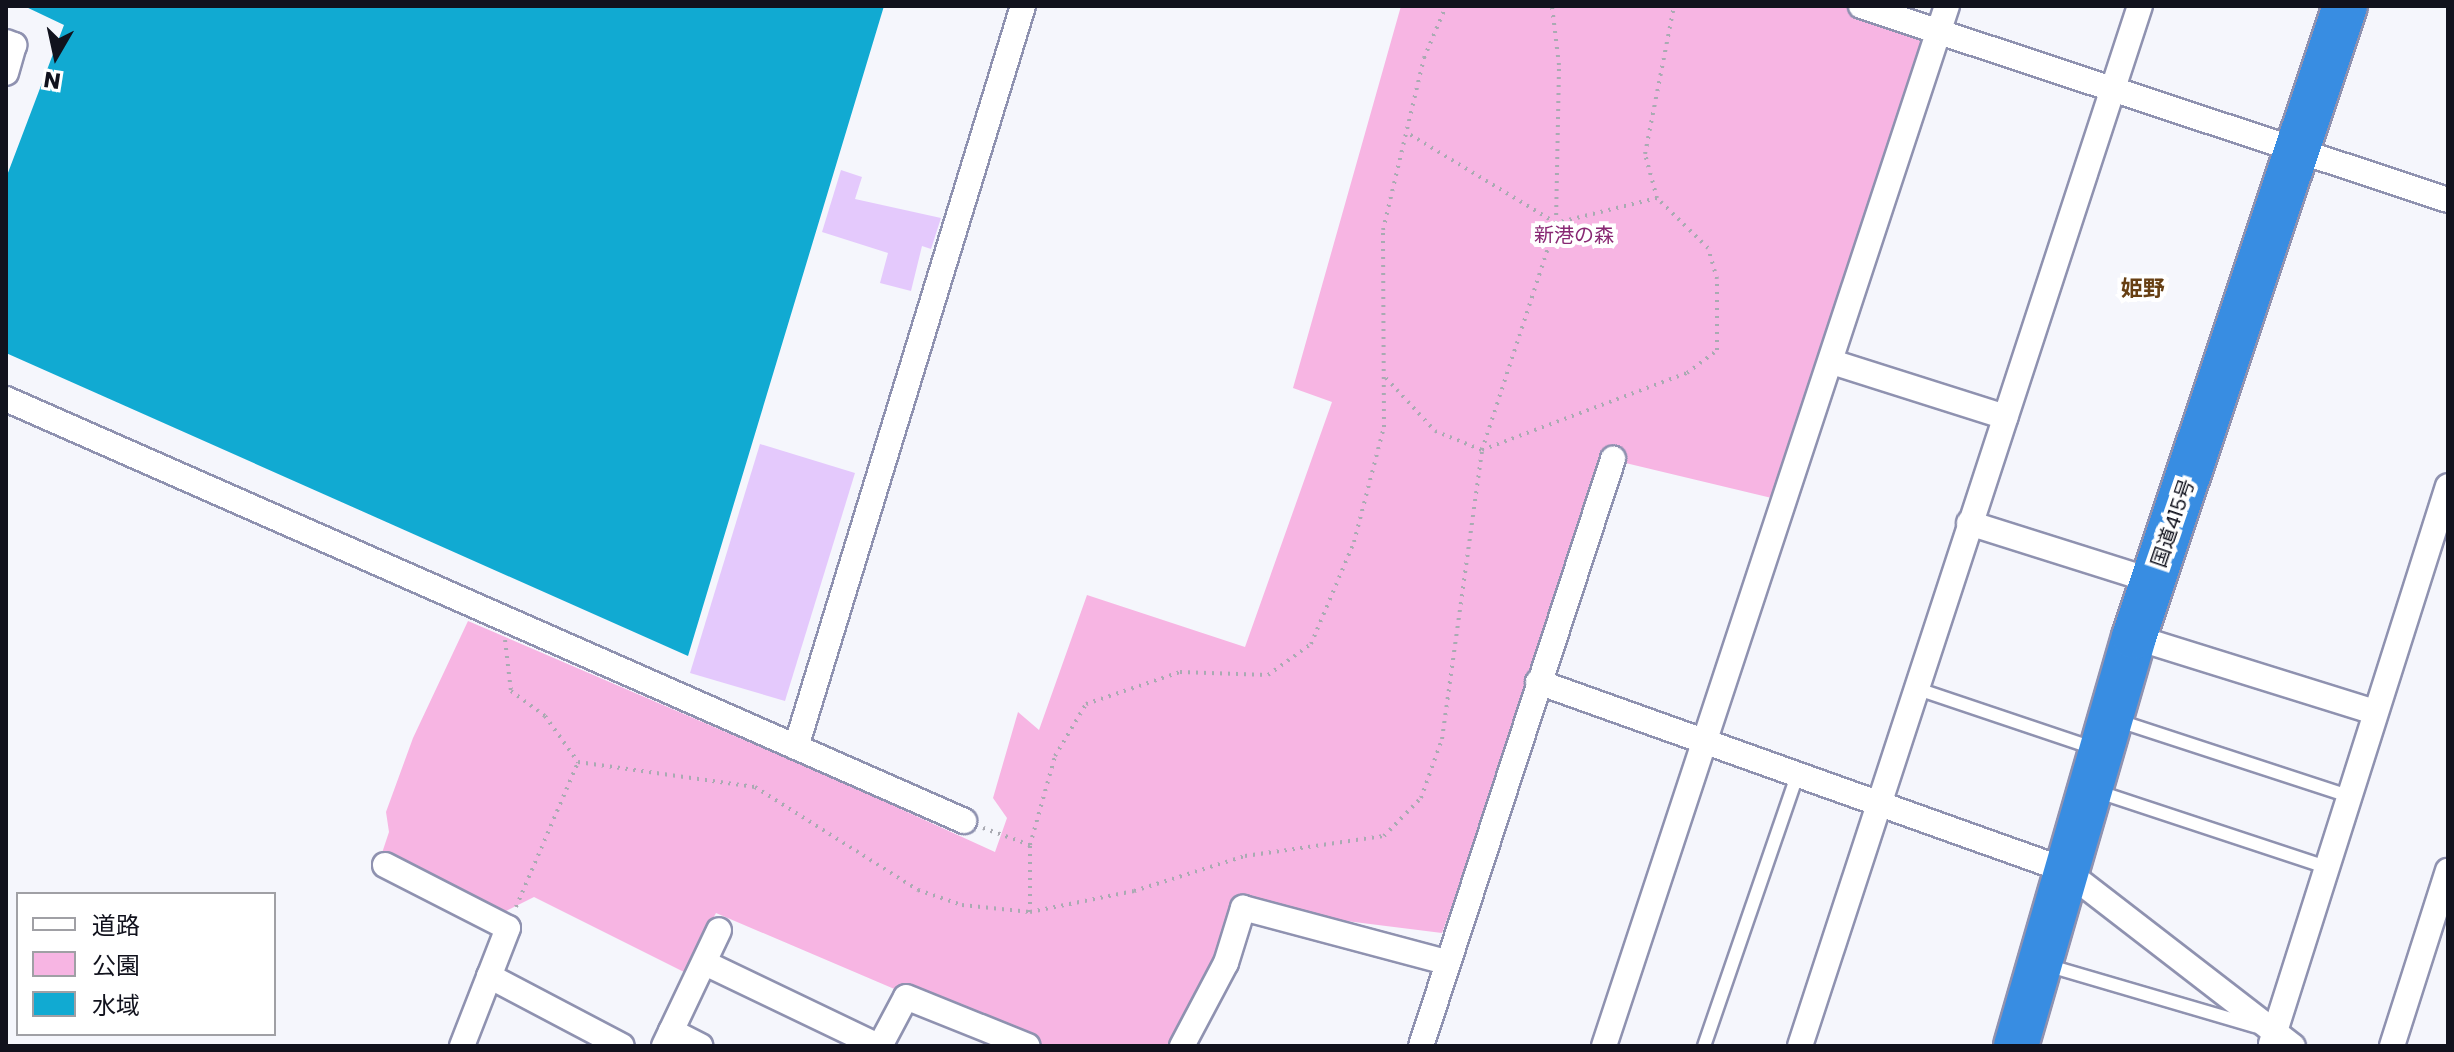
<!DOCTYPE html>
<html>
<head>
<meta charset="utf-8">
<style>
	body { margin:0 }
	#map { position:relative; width:2454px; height:1052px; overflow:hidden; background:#f5f6fc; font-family:Poppins,"Noto Sans JP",sans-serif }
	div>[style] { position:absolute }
	.green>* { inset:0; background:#f7b5e3 }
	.water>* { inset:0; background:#11aad2 }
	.building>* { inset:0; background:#e4c9fc }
	.path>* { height:4px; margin-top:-2px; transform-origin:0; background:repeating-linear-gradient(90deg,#a9aab2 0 2px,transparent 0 8px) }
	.roads { filter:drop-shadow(2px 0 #8f92b0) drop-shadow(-2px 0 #8f92b0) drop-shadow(0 2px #8f92b0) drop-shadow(0 -2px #8f92b0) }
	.lane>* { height:12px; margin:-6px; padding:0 6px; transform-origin:6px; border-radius:6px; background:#fff }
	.street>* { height:24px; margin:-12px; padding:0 12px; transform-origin:12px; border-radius:12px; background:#fff }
	.highway>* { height:44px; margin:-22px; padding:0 22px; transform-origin:22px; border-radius:22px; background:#388de2 }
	span { translate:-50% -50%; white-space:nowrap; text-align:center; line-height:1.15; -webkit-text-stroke:8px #fff; paint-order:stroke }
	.park-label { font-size:20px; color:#882873 }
	.street-label { font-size:20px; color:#11121d }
	.neighbourhood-label { font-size:22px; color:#673f13; font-weight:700 }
	.frame { position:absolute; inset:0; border:8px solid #11121d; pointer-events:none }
	.legend { position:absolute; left:16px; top:892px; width:260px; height:144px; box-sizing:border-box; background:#fff; border:2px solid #a0a0a5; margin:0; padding:10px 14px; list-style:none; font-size:24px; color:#11121d }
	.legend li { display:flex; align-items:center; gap:16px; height:40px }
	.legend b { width:40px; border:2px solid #a0a0a5 }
	.north { position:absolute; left:16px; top:16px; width:80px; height:80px; -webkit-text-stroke:6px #fff; paint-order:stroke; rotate:189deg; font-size:22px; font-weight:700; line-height:32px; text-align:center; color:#11121d }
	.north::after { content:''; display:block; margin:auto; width:28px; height:36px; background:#11121d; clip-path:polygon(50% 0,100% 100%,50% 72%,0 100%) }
</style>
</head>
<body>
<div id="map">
	<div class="green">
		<i style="clip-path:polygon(1401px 6px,1861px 6px,1939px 32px,1784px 501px,1613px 460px,1442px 933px,1243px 908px,1182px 1046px,1028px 1046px,716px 913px,684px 972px,534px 897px,502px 913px,381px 856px,389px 832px,386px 812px,413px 738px,468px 621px,786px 758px,795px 755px,802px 765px,888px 796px,894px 806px,995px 852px,1007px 818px,993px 798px,1018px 712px,1039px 730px,1087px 595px,1245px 647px,1332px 402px,1293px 388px)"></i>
	</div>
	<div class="water">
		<i style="clip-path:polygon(24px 6px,884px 6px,688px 656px,6px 353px,6px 178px,64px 25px)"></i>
	</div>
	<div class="building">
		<i style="clip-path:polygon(841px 170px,862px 177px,855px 199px,941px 218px,931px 249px,922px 246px,911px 291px,880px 283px,888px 253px,822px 232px)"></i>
		<i style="clip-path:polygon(760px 444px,855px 473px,785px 701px,690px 673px)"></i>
	</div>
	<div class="path">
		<i style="left:1657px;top:198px;width:46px;rotate:-105.3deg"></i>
		<i style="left:1645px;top:154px;width:151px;rotate:-78.9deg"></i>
		<i style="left:1386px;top:378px;width:72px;rotate:47.2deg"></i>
		<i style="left:1435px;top:431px;width:51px;rotate:22deg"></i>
		<i style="left:1482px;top:450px;width:219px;rotate:-20.6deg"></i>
		<i style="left:1687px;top:373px;width:38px;rotate:-37deg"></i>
		<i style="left:1717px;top:350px;width:71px;rotate:-90deg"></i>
		<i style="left:1717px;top:279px;width:32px;rotate:-106deg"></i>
		<i style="left:1708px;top:248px;width:71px;rotate:-135.6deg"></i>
		<i style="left:1657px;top:198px;width:104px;rotate:166.1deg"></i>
		<i style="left:1556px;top:223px;width:175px;rotate:-148.8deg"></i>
		<i style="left:505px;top:640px;width:51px;rotate:83.3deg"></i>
		<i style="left:511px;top:691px;width:42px;rotate:36.3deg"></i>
		<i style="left:545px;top:716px;width:57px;rotate:54.3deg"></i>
		<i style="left:578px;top:762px;width:179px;rotate:8deg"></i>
		<i style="left:755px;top:787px;width:193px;rotate:32.3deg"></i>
		<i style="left:918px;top:890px;width:46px;rotate:18.8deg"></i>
		<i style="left:962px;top:905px;width:68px;rotate:5.9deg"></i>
		<i style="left:1030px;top:912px;width:106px;rotate:-11.4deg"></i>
		<i style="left:1134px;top:891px;width:116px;rotate:-17.5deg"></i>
		<i style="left:1245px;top:856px;width:140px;rotate:-8.2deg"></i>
		<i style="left:1384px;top:836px;width:53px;rotate:-45.8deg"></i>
		<i style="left:1421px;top:798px;width:63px;rotate:-70.4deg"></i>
		<i style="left:1442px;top:739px;width:292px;rotate:-82.1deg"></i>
		<i style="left:1482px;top:450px;width:239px;rotate:-71.9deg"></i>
		<i style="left:1556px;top:223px;width:158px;rotate:-88.9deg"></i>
		<i style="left:1559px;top:65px;width:59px;rotate:-96.8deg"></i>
		<i style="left:983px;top:828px;width:50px;rotate:19.9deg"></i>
		<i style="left:516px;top:907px;width:158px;rotate:-66.8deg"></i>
		<i style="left:1030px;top:912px;width:67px;rotate:-90deg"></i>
		<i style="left:1030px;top:845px;width:92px;rotate:-74.3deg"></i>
		<i style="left:1055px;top:756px;width:61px;rotate:-59.2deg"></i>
		<i style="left:1086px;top:704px;width:99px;rotate:-18.8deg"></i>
		<i style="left:1180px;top:672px;width:88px;rotate:2deg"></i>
		<i style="left:1268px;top:675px;width:53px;rotate:-35.8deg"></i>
		<i style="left:1311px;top:644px;width:111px;rotate:-67.1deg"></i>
		<i style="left:1354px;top:542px;width:119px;rotate:-75.4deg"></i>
		<i style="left:1384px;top:427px;width:197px;rotate:-90.3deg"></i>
		<i style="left:1383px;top:230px;width:177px;rotate:-76.6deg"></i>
		<i style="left:1424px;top:58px;width:56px;rotate:-67.1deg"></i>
	</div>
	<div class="roads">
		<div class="lane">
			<i style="left:1915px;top:688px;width:191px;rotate:18.6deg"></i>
			<i style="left:2116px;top:720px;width:245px;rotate:18.1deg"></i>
			<i style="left:2099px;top:792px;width:239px;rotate:18.3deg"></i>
			<i style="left:2046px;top:965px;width:218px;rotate:16.3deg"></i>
			<i style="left:1704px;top:1046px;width:289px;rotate:-71deg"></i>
		</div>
		<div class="street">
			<i style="left:1861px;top:6px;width:618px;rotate:18.29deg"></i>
			<i style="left:6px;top:42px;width:9px;rotate:21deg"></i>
			<i style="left:14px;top:45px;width:29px;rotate:106deg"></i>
			<i style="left:1832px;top:362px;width:182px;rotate:17.6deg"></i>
			<i style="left:6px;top:399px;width:1047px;rotate:23.77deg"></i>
			<i style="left:1969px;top:523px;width:193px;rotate:17.5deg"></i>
			<i style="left:2134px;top:637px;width:252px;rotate:17.3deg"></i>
			<i style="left:1538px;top:682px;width:560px;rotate:19.63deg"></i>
			<i style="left:2065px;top:870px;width:288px;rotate:37.7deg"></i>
			<i style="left:796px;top:747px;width:775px;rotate:-72.97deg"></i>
			<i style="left:385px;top:865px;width:138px;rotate:27.1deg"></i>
			<i style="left:508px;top:928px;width:127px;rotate:111.3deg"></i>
			<i style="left:705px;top:963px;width:192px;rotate:25.6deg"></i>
			<i style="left:489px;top:976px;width:150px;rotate:27.8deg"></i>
			<i style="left:671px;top:1031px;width:33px;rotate:27deg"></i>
			<i style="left:2271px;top:1044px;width:585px;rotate:-72.4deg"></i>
			<i style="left:664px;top:1046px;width:128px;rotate:-64.6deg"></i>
			<i style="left:880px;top:1046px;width:55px;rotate:-62deg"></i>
			<i style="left:906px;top:997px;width:131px;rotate:21.9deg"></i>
			<i style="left:1182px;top:1046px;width:94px;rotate:-62.1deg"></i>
			<i style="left:1226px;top:963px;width:58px;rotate:-72.8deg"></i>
			<i style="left:1243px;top:908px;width:210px;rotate:14.9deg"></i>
			<i style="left:1421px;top:1046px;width:618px;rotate:-71.89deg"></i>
			<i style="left:1604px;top:1046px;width:1095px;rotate:-71.75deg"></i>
			<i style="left:1800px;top:1046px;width:1094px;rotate:-71.9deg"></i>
			<i style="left:2392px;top:1046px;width:184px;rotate:-72.3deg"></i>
		</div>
		<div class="highway">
			<i style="left:2016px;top:1046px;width:426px;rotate:-73.9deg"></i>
			<i style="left:2134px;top:637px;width:665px;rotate:-71.51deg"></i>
		</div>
	</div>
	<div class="park-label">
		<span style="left:1574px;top:235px">新港の森</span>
	</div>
	<div class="street-label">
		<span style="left:2173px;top:523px;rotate:-71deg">国道415号</span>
	</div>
	<div class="neighbourhood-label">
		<span style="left:2143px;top:289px">姫野</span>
	</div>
	<div class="frame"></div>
	<ul class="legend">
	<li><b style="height:10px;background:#fff"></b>道路</li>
	<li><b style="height:22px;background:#f7b5e3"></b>公園</li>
	<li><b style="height:22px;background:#11aad2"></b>水域</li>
	</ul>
	<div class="north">N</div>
</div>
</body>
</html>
